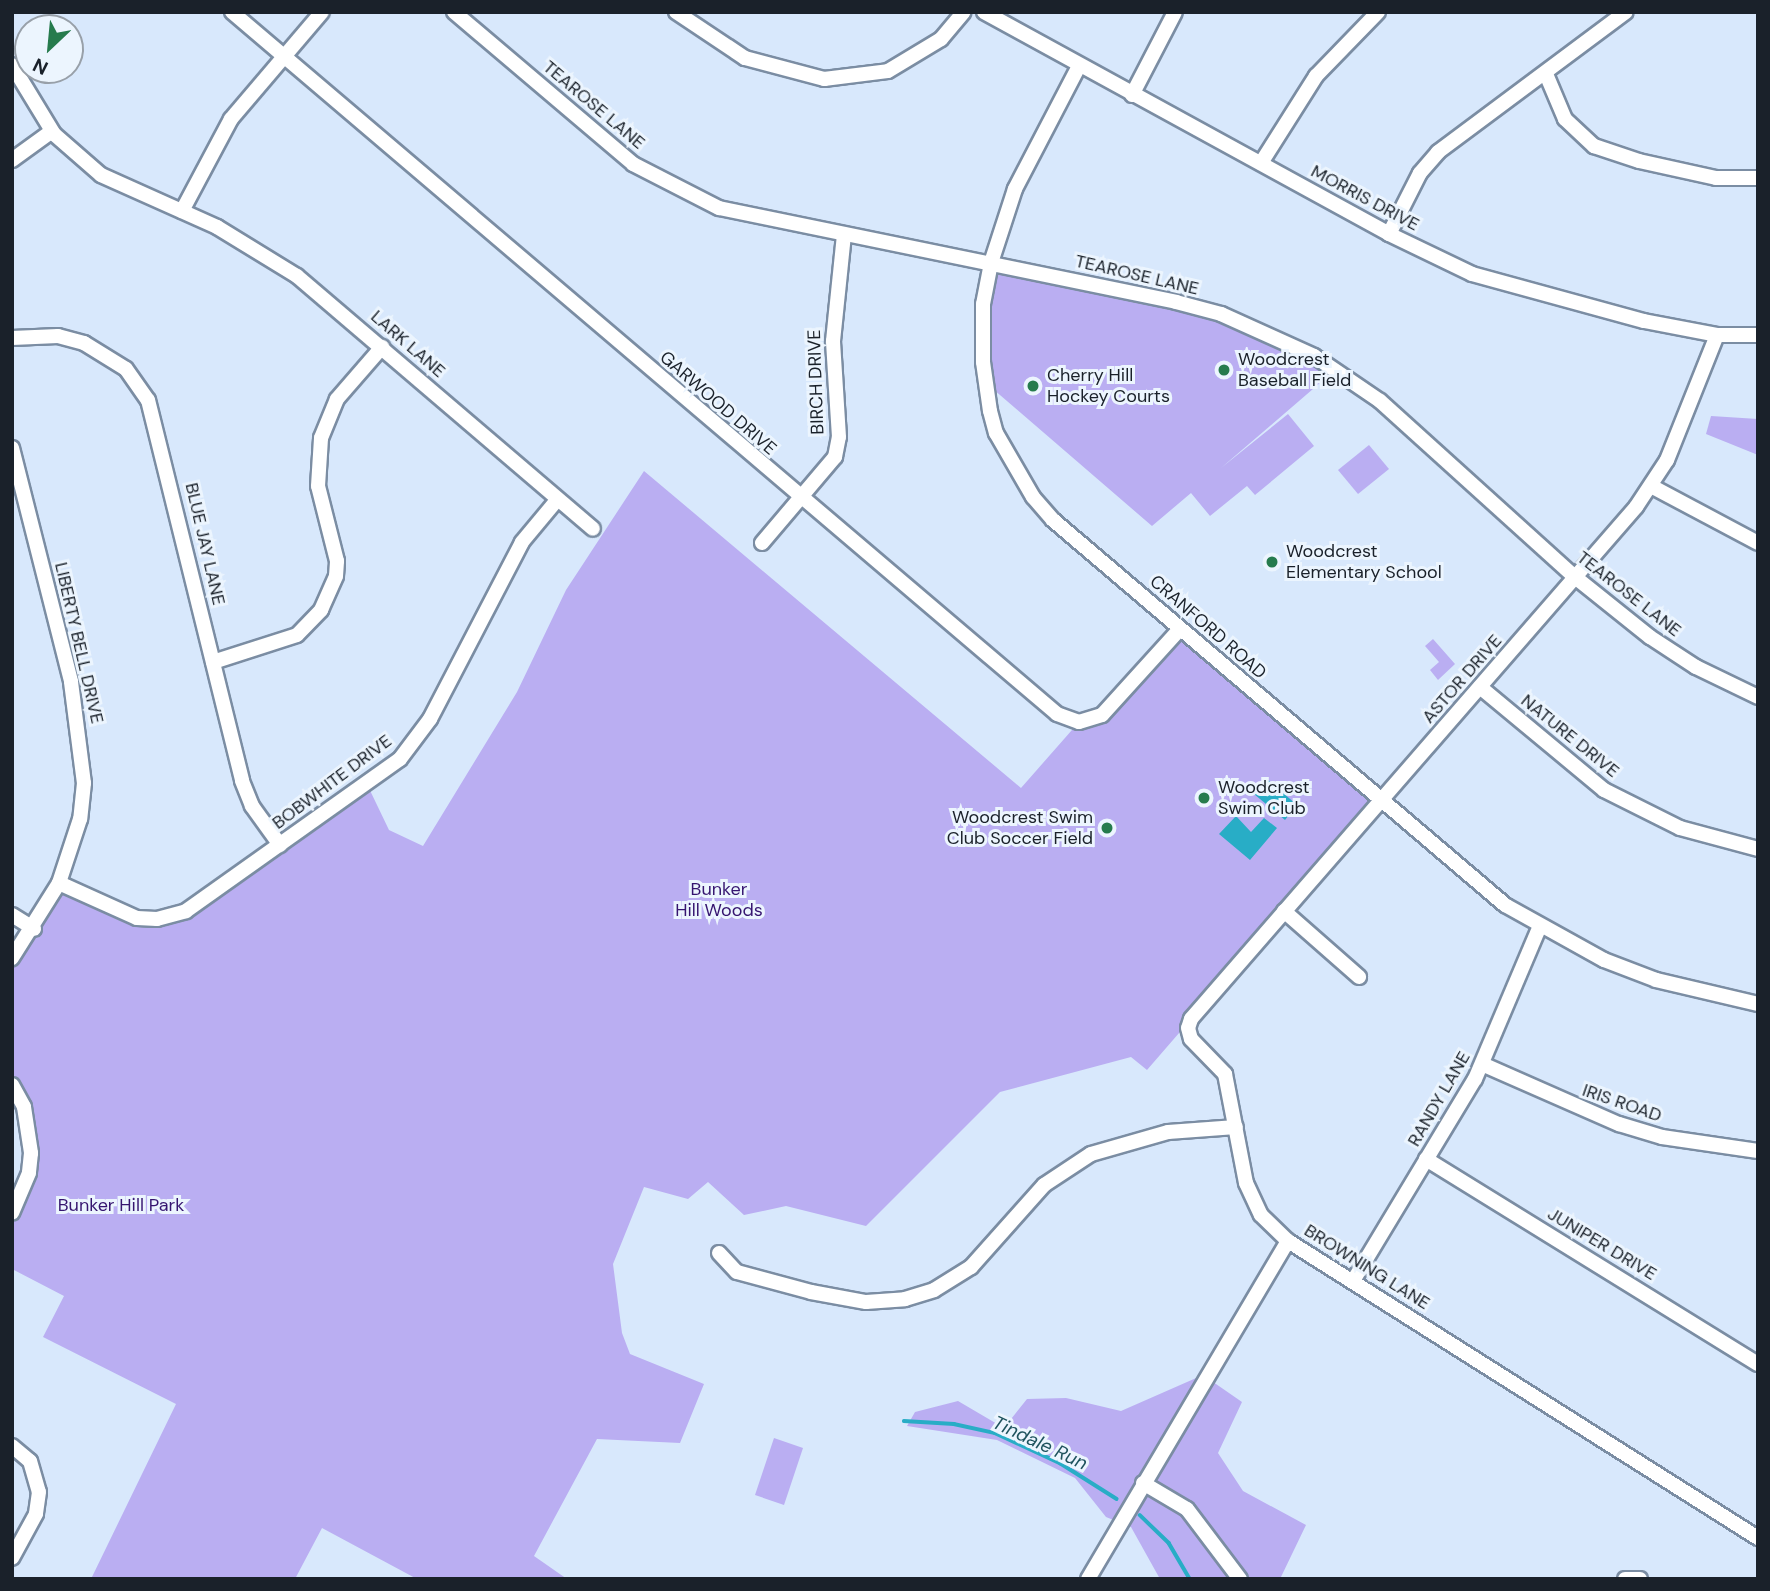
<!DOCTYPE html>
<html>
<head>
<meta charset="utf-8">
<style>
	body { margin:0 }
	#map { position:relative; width:1770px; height:1591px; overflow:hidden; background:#d8e8fc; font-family:"DM Sans",sans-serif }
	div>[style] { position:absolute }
	.green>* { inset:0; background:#baaef2 }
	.water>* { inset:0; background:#28adc6 }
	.stream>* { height:3.5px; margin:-1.75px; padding:0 1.75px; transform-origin:1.75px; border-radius:1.75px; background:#28adc6 }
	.roads { filter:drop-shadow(2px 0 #7b8da3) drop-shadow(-2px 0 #7b8da3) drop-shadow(0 2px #7b8da3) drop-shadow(0 -2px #7b8da3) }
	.minor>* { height:14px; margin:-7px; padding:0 7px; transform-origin:7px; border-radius:7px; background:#fff }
	.dots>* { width:19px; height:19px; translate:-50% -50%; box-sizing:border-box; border:4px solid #ecf5fe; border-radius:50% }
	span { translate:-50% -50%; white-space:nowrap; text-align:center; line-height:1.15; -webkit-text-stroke:6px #ecf5fe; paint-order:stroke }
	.street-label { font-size:18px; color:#1a212a }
	.poi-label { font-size:18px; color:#1a212a }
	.left { translate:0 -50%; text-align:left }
	.right { translate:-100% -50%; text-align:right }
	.park-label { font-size:18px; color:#361570 }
	.water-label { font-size:19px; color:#1f535e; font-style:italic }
	.frame { position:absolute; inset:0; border:14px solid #1a212a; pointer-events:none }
	.north { position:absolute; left:14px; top:14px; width:70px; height:70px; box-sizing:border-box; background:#ecf5fe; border:2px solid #98a0a9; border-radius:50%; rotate:206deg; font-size:19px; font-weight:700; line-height:28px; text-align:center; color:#1a212a }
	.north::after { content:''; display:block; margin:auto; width:24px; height:32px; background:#267b4d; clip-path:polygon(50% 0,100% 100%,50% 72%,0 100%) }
</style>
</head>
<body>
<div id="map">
	<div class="green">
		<i style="clip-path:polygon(991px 263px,1176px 302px,1335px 370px,1221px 468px,1288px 414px,1314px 446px,1255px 495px,1247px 486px,1210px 516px,1191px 493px,1152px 526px,986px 383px)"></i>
		<i style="clip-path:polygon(1711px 416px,1758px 419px,1758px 455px,1706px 434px)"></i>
		<i style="clip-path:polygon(1369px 445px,1389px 469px,1358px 494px,1338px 470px)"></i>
		<i style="clip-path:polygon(644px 471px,1021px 788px,1079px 722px,1086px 721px,1180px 629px,1380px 801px,1147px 1070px,1131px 1057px,1000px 1092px,866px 1226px,786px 1206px,744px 1215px,708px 1182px,688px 1199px,644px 1187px,613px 1264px,622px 1333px,630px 1354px,704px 1384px,680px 1443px,597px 1439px,534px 1556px,567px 1579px,417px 1579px,322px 1528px,295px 1579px,91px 1579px,176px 1404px,43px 1337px,64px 1296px,12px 1269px,12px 1192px,29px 1146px,12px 1100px,12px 943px,61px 882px,139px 913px,186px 911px,365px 780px,389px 830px,423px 846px,517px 692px,566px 590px)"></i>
		<i style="clip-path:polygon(1433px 639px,1455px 664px,1438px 680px,1430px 670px,1439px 662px,1425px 646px)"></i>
		<i style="clip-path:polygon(1203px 1375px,1242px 1402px,1218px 1453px,1243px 1491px,1306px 1525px,1280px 1579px,1160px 1579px,1131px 1527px,1106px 1517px,1075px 1478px,997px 1440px,907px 1426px,915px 1412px,958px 1401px,1004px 1428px,1027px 1399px,1066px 1398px,1121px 1411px)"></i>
		<i style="clip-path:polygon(774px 1438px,803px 1448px,784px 1505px,755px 1495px)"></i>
	</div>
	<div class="water">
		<i style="clip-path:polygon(1267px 779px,1297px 805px,1285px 820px,1254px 794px)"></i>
		<i style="clip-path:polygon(1236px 816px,1251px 832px,1264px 818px,1277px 828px,1250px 860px,1219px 834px)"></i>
	</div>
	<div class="stream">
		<i style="left:904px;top:1421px;width:50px;rotate:3.4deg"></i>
		<i style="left:954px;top:1424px;width:42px;rotate:12.4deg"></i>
		<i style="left:995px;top:1433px;width:72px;rotate:24.8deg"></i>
		<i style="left:1060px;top:1463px;width:67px;rotate:32.3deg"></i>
		<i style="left:1140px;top:1515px;width:40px;rotate:44deg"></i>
		<i style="left:1169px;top:1543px;width:42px;rotate:59.7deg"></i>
	</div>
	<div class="roads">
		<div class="minor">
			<i style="left:232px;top:12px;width:1083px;rotate:40.39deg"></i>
			<i style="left:1057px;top:714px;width:23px;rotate:20deg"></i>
			<i style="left:1079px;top:722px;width:24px;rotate:-17deg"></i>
			<i style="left:1102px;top:715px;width:116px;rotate:-47.8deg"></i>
			<i style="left:454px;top:12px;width:235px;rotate:40.3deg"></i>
			<i style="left:633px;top:164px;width:97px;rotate:27.1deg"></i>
			<i style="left:719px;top:208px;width:467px;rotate:11.6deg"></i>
			<i style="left:1176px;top:302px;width:47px;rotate:14.9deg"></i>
			<i style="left:1221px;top:314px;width:102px;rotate:24.3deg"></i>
			<i style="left:1314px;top:356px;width:80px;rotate:34.3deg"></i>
			<i style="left:1380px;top:401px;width:263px;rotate:42.1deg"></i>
			<i style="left:1575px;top:577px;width:96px;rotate:38.7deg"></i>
			<i style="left:1650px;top:637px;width:55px;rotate:33.1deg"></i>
			<i style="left:1696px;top:667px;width:69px;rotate:25.8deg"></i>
			<i style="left:676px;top:12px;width:83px;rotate:33.7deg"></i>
			<i style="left:745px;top:58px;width:82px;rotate:14.9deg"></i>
			<i style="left:824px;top:79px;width:64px;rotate:-7.1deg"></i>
			<i style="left:888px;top:71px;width:62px;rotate:-31.1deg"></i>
			<i style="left:941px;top:39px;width:35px;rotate:-50deg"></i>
			<i style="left:984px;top:12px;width:462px;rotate:28.7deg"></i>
			<i style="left:1389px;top:234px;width:92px;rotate:25.7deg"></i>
			<i style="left:1472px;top:274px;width:178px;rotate:15.3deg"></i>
			<i style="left:1644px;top:321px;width:74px;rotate:10.9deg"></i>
			<i style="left:1717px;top:335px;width:41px"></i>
			<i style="left:12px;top:65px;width:81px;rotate:58.7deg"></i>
			<i style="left:54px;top:134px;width:62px;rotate:41.1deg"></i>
			<i style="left:101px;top:175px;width:127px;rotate:24.1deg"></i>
			<i style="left:217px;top:227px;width:94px;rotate:31.5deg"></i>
			<i style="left:297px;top:276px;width:389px;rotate:40.5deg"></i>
			<i style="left:1079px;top:66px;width:139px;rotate:117.5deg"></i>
			<i style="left:1015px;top:189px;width:78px;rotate:108deg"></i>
			<i style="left:991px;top:263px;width:42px;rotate:101deg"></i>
			<i style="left:983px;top:304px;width:58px;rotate:90deg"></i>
			<i style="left:983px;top:362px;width:49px;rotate:81.9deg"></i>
			<i style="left:990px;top:411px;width:23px;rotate:75deg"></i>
			<i style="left:996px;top:433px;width:74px;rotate:60deg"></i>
			<i style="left:1033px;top:497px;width:30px;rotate:49deg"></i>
			<i style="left:1053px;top:520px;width:594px;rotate:40.42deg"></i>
			<i style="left:1505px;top:905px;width:113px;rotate:29.1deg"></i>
			<i style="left:1604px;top:960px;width:56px;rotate:21deg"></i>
			<i style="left:1656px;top:980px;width:105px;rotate:13.2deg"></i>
			<i style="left:1546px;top:74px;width:49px;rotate:67.1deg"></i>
			<i style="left:1565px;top:119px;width:40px;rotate:43deg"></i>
			<i style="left:1594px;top:146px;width:47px;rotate:18.4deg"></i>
			<i style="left:1639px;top:161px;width:79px;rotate:12.4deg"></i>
			<i style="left:1716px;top:178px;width:42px"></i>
			<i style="left:1132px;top:95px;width:93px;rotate:-62.6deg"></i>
			<i style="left:12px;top:160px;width:49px;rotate:-35.9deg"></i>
			<i style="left:1261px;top:163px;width:103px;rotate:-57.7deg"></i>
			<i style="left:1316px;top:76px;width:89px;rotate:-45.9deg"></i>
			<i style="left:182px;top:211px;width:104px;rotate:-62deg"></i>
			<i style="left:231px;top:119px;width:140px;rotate:-49.6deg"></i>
			<i style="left:1389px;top:234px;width:68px;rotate:-63.1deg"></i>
			<i style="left:1420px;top:173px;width:28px;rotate:-49deg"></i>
			<i style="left:1438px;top:152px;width:234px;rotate:-36.7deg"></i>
			<i style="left:1717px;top:335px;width:135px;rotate:111.8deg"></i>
			<i style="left:1667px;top:460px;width:56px;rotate:123.4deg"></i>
			<i style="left:1636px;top:507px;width:678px;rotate:131deg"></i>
			<i style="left:1191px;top:1019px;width:9px;rotate:108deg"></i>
			<i style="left:1188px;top:1028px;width:11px;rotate:75deg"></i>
			<i style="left:1191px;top:1039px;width:49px;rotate:45.8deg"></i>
			<i style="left:1225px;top:1074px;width:111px;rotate:79.1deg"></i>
			<i style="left:1246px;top:1183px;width:35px;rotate:65deg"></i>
			<i style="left:1261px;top:1215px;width:37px;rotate:44deg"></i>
			<i style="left:1288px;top:1241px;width:556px;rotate:32.29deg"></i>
			<i style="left:12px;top:338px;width:46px;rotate:-2.5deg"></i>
			<i style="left:58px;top:336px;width:27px;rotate:15deg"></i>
			<i style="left:84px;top:343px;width:49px;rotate:31.8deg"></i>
			<i style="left:126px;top:369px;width:38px;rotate:55deg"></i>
			<i style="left:148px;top:400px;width:392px;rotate:76.1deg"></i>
			<i style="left:242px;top:781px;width:27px;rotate:68deg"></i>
			<i style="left:252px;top:806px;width:48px;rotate:54.3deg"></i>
			<i style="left:12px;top:448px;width:241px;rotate:75.8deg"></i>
			<i style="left:71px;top:682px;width:102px;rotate:82.7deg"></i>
			<i style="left:84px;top:783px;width:36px;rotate:96deg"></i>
			<i style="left:80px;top:819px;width:67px;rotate:108.2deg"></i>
			<i style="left:59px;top:883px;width:89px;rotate:122.1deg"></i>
			<i style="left:1651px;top:486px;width:121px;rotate:28deg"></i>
			<i style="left:762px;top:543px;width:113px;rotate:-49.7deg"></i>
			<i style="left:835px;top:457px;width:20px;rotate:-79deg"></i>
			<i style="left:839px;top:437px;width:96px;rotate:-93.6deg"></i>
			<i style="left:833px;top:341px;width:107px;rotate:-84.1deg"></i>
			<i style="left:213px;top:662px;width:88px;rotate:-17.8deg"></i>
			<i style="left:297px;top:635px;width:35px;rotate:-46deg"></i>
			<i style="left:321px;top:610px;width:37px;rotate:-66deg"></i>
			<i style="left:336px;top:576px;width:15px;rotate:-86deg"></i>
			<i style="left:337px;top:561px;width:77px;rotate:-104.2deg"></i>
			<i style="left:318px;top:486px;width:48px;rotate:-86.4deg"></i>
			<i style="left:321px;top:438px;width:42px;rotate:-67.7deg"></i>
			<i style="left:337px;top:399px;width:69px;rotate:-49.1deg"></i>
			<i style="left:1480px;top:687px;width:161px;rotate:39.7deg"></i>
			<i style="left:1604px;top:790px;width:85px;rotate:26.6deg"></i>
			<i style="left:1680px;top:828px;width:81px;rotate:15.1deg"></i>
			<i style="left:59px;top:883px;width:85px;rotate:24.2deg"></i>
			<i style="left:137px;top:918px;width:20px;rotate:3deg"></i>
			<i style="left:157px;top:919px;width:30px;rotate:-15deg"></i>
			<i style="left:186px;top:911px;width:262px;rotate:-35.4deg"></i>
			<i style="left:400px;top:759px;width:50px;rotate:-53.1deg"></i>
			<i style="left:430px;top:719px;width:199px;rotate:-62.5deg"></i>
			<i style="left:522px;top:542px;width:55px;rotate:-50.2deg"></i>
			<i style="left:1284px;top:911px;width:100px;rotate:41.3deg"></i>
			<i style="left:12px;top:915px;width:26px;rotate:32deg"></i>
			<i style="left:1482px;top:1064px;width:150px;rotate:23.7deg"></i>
			<i style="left:1619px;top:1124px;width:45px;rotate:16.8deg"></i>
			<i style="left:1662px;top:1137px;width:97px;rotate:8.3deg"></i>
			<i style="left:12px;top:1085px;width:25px;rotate:61deg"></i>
			<i style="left:24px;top:1107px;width:47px;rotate:81.3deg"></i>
			<i style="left:31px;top:1153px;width:20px;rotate:96deg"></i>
			<i style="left:29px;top:1173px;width:43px;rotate:113deg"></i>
			<i style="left:1426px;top:1159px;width:390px;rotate:31.7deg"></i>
			<i style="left:719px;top:1253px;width:26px;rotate:47deg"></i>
			<i style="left:737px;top:1272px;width:77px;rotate:15.1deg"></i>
			<i style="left:811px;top:1292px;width:56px;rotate:10.3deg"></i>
			<i style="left:866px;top:1302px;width:39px;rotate:-4deg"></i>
			<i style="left:905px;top:1299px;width:30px;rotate:-17deg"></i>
			<i style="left:934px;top:1290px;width:44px;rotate:-31.9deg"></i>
			<i style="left:971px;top:1267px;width:110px;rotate:-48.3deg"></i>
			<i style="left:1044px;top:1185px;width:56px;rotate:-33.4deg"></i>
			<i style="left:1091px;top:1154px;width:80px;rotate:-15.9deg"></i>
			<i style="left:1168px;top:1132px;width:68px;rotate:-4.2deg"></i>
			<i style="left:1353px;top:1281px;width:236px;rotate:-58.9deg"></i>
			<i style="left:1475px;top:1079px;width:166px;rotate:-67deg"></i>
			<i style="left:12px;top:1446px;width:23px;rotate:40deg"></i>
			<i style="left:30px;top:1461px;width:32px;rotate:74deg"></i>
			<i style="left:39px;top:1492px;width:22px;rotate:98deg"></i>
			<i style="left:36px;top:1514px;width:50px;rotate:118.6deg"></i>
			<i style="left:1143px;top:1483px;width:51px;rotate:30.6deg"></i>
			<i style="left:1187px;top:1509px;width:88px;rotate:52.9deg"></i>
			<i style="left:1088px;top:1579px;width:393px;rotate:-59.4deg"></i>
			<i style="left:1625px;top:1579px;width:15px"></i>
		</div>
	</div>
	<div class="dots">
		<i style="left:1224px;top:370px;background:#267b4d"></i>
		<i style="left:1033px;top:386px;background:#267b4d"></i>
		<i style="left:1272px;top:562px;background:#267b4d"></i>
		<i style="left:1204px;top:798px;background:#267b4d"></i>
		<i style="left:1107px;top:828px;background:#267b4d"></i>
	</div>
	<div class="street-label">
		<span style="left:594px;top:105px;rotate:40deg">TEAROSE LANE</span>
		<span style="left:1365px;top:198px;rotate:28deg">MORRIS DRIVE</span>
		<span style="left:1137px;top:275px;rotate:13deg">TEAROSE LANE</span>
		<span style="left:408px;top:344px;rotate:41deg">LARK LANE</span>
		<span style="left:816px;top:382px;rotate:-92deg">BIRCH DRIVE</span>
		<span style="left:718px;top:403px;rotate:41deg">GARWOOD DRIVE</span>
		<span style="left:205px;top:544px;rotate:77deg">BLUE JAY LANE</span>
		<span style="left:1629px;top:594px;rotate:38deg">TEAROSE LANE</span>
		<span style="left:1208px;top:627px;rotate:41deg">CRANFORD ROAD</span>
		<span style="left:79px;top:643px;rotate:77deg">LIBERTY BELL DRIVE</span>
		<span style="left:1462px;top:679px;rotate:-49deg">ASTOR DRIVE</span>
		<span style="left:1570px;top:736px;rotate:39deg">NATURE DRIVE</span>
		<span style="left:332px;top:782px;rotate:-37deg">BOBWHITE DRIVE</span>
		<span style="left:1439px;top:1099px;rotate:-60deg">RANDY LANE</span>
		<span style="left:1622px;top:1103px;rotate:19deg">IRIS ROAD</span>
		<span style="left:1602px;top:1244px;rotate:31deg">JUNIPER DRIVE</span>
		<span style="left:1367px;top:1267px;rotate:32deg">BROWNING LANE</span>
	</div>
	<div class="poi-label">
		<span class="left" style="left:1238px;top:370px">Woodcrest<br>Baseball Field</span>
		<span class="left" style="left:1047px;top:386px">Cherry Hill<br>Hockey Courts</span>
		<span class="left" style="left:1286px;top:562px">Woodcrest<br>Elementary School</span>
		<span class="left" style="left:1218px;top:798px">Woodcrest<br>Swim Club</span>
		<span class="right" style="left:1093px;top:828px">Woodcrest Swim<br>Club Soccer Field</span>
	</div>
	<div class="park-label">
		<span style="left:719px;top:900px">Bunker<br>Hill Woods</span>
		<span style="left:121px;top:1205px">Bunker Hill Park</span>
	</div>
	<div class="water-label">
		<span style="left:1040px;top:1443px;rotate:25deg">Tindale Run</span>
	</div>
	<div class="frame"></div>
	<div class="north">N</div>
</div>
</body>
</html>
